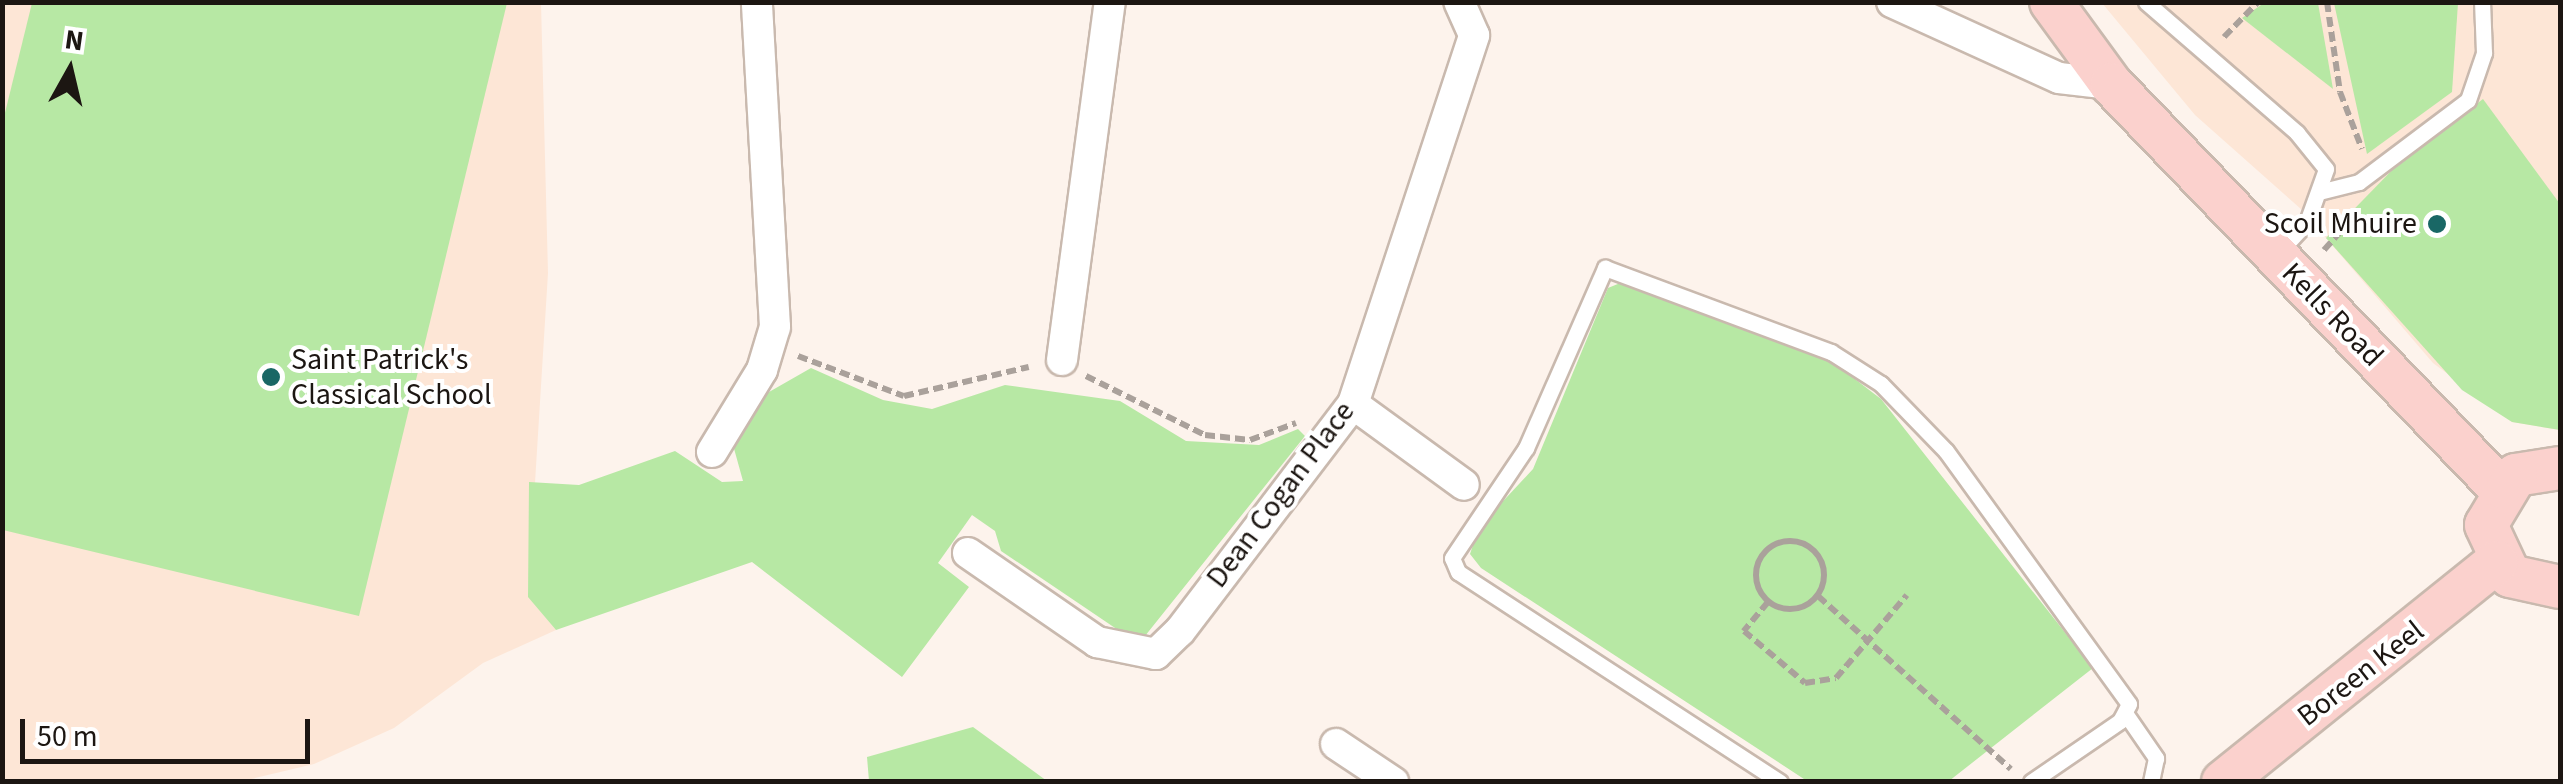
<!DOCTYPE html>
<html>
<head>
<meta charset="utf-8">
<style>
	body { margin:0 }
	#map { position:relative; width:2563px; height:784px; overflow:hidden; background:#fdf3ec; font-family:"Source Sans 3",sans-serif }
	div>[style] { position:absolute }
	.built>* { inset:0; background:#fde6d6 }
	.green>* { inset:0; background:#b7e8a4 }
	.path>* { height:6px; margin-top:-3px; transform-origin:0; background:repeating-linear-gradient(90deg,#aaa19b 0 10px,transparent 0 15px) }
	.path>.ring { margin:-3px; padding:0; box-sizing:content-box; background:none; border:6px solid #aaa19b; border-radius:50% }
	.roads { filter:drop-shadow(2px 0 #c9b9ae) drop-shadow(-2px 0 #c9b9ae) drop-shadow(0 2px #c9b9ae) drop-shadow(0 -2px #c9b9ae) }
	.lane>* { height:15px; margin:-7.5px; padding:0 7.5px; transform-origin:7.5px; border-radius:7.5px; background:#fff }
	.street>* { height:30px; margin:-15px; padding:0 15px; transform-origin:15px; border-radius:15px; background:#fff }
	.secondary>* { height:42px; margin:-21px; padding:0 21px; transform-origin:21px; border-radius:21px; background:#fbd1cd }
	.dots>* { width:28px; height:28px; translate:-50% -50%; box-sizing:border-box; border:5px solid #fff; border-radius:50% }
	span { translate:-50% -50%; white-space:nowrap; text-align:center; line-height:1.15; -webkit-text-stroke:8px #fff; paint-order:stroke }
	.poi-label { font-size:30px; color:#1c1612 }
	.right { translate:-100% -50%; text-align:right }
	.left { translate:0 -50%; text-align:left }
	.street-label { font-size:30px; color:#1c1612 }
	.frame { position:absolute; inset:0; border:5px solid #1c1612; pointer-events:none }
	.north { position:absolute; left:20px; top:20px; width:100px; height:100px; -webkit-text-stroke:8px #fff; paint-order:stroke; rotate:8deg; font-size:28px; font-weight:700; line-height:40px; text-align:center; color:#1c1612 }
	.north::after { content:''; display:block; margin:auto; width:35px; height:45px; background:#1c1612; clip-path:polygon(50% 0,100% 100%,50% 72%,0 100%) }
	.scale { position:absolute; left:20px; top:719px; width:290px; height:45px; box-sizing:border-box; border:5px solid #1c1612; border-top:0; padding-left:12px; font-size:30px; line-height:35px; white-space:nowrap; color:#1c1612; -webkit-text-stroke:8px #fff; paint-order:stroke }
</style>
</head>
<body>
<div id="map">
	<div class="built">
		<i style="clip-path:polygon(2px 3px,541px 3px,548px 273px,528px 596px,556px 630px,483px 663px,394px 728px,314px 764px,243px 781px,3px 781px)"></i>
		<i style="clip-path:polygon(2102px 3px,2560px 3px,2560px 430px,2512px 422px,2433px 363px,2302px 210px,2195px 115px)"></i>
	</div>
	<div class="green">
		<i style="clip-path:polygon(32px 3px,507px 3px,359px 616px,3px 530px,2px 125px)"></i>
		<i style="clip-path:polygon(2264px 3px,2318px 3px,2333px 89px,2242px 18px)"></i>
		<i style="clip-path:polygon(2334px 3px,2458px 3px,2452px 92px,2367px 154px)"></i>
		<i style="clip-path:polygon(2483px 99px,2560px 204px,2560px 430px,2512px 422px,2462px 390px,2326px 238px,2399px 163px)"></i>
		<i style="clip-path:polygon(1630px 279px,1830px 360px,1881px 399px,2093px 668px,1949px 781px,1807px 781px,1481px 568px,1470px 554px,1479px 527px,1533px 469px,1608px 288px)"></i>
		<i style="clip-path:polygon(811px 368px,883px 400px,932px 409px,1005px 385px,1120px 401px,1186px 441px,1259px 445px,1298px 429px,1305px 436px,1145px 636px,1124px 634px,1001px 551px,995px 531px,972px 515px,938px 563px,969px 587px,902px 677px,752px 562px,556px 630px,528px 597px,529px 482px,579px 485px,675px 451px,722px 482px,743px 481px,733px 445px,750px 403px)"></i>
		<i style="clip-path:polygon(973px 727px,1047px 781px,869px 781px,867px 757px)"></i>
	</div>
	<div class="path">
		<i style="left:2327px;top:2px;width:91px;rotate:81.8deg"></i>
		<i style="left:2340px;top:92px;width:61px;rotate:68.9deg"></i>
		<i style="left:2224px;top:37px;width:49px;rotate:-45.8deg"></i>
		<i style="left:2324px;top:250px;width:52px;rotate:-48.1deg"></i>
		<i style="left:798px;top:356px;width:113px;rotate:20.7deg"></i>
		<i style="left:904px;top:396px;width:128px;rotate:-13.1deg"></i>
		<i style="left:1086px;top:376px;width:133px;rotate:26.4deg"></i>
		<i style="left:1205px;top:435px;width:45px;rotate:6.3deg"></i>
		<i style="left:1250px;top:440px;width:49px;rotate:-20.3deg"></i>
		<i class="ring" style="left:1756px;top:541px;width:62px;height:62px"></i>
		<i style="left:1818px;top:596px;width:259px;rotate:41.9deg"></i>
		<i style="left:1768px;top:602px;width:38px;rotate:130deg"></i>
		<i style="left:1744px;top:631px;width:80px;rotate:40.4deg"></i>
		<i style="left:1805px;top:683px;width:31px;rotate:-9deg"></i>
		<i style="left:1836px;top:678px;width:109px;rotate:-49.5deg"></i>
	</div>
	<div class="roads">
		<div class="lane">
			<i style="left:2146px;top:2px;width:200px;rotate:40.9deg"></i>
			<i style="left:2297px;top:133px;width:46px;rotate:51.1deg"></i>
			<i style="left:2326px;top:169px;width:56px;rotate:109.7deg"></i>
			<i style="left:2307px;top:222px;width:42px;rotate:133.1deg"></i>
			<i style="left:2323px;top:191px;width:37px;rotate:-14deg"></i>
			<i style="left:2359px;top:182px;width:136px;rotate:-37deg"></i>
			<i style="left:2468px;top:100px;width:50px;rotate:-71.2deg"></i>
			<i style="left:2484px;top:53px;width:51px;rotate:-92.2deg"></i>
			<i style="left:2125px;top:713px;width:55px;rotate:55.4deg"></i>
			<i style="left:2156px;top:758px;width:25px;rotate:102deg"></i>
			<i style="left:1780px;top:782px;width:384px;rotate:-146.9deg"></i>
			<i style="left:1458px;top:572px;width:15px;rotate:-113deg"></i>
			<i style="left:1452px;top:558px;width:133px;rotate:-56.1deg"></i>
			<i style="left:1526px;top:448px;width:197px;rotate:-66.3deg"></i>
			<i style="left:1605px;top:268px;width:241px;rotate:20.4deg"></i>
			<i style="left:1831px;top:352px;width:59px;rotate:32.6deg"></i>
			<i style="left:1881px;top:384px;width:93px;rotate:45.9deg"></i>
			<i style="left:1946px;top:451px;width:312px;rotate:54.1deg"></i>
			<i style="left:2129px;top:704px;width:19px;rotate:118deg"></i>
			<i style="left:2120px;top:721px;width:108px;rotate:145.6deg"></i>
		</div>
		<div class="street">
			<i style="left:1892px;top:2px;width:183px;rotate:24.5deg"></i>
			<i style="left:2059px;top:78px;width:52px;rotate:6.6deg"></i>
			<i style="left:1062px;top:360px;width:361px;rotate:-82.4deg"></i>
			<i style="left:1353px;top:404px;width:137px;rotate:36.1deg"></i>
			<i style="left:712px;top:452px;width:96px;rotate:-58.6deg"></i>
			<i style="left:762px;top:370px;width:45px;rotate:-73.2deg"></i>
			<i style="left:775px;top:327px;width:325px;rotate:-93.2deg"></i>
			<i style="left:968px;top:553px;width:157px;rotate:34.6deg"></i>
			<i style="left:1097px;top:642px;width:60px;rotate:11.5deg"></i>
			<i style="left:1156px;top:654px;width:33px;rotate:-44deg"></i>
			<i style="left:1180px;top:631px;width:285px;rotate:-52.7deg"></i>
			<i style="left:1353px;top:404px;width:388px;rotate:-71.8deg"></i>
			<i style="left:1474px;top:35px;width:36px;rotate:-114deg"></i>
			<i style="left:1336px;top:744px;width:69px;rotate:33.7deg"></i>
		</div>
		<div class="secondary">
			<i style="left:2051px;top:2px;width:102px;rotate:53.8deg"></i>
			<i style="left:2111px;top:84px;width:561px;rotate:46.08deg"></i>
			<i style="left:2560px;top:468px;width:45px;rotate:171deg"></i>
			<i style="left:2516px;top:475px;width:58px;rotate:121deg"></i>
			<i style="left:2486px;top:525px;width:56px;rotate:64.8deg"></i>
			<i style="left:2510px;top:576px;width:51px;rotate:12.4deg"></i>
			<i style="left:2223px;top:782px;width:351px;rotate:-38.8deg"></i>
		</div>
	</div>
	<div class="dots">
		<i style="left:2437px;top:224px;background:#196765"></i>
		<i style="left:271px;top:377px;background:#196765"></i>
	</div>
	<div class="poi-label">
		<span class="right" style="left:2417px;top:224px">Scoil Mhuire</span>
		<span class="left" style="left:291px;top:377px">Saint Patrick's<br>Classical School</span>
	</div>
	<div class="street-label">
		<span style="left:2332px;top:315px;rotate:46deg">Kells Road</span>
		<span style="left:1281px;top:495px;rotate:-53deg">Dean Cogan Place</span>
		<span style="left:2361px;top:674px;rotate:-38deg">Boreen Keel</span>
	</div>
	<div class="frame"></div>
	<div class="north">N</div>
	<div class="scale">50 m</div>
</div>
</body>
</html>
